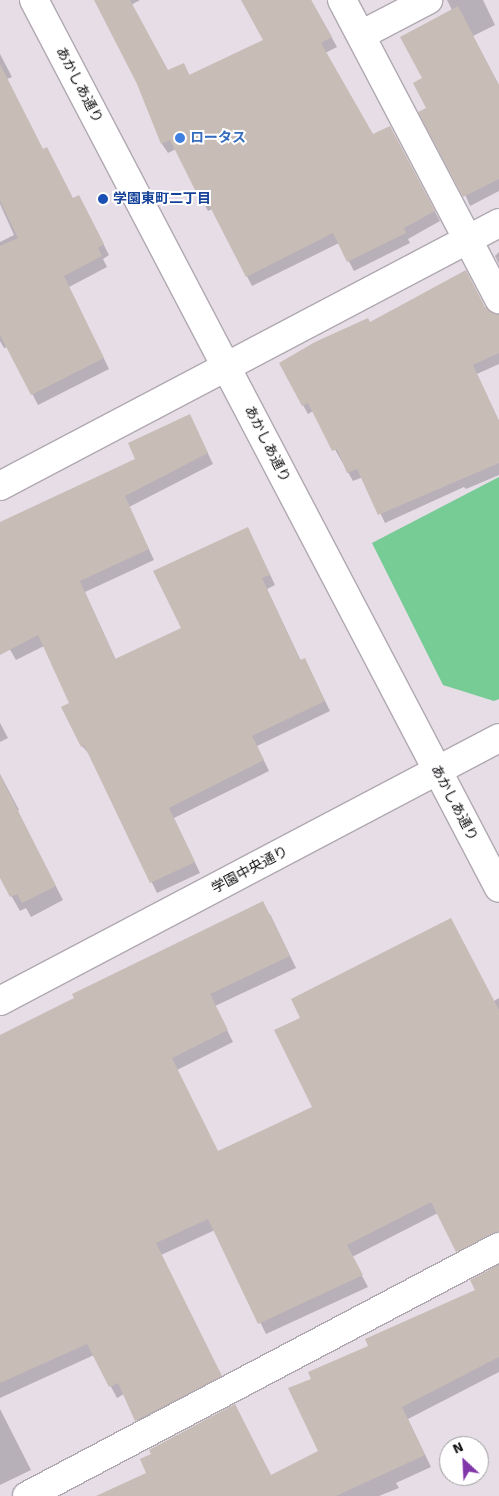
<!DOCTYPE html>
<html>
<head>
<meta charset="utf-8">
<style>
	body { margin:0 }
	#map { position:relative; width:499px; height:1496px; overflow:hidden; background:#e6dde7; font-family:Signika,"Noto Sans JP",sans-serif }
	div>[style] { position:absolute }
	.green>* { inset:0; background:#77cb95 }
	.shadow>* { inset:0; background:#0003 }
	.building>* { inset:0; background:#c8bcb6 }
	.roads { filter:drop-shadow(1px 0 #b0a8b1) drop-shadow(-1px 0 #b0a8b1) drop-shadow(0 1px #b0a8b1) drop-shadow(0 -1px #b0a8b1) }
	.minor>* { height:28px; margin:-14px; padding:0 14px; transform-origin:14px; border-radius:14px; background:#fff }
	.dots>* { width:14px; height:14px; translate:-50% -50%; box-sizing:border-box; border:2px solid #fff; border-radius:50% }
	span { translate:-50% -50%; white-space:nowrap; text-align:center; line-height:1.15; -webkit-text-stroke:4px #fff; paint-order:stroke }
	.street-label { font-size:14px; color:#100d10 }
	.shop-label { font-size:14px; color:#366cbe; font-weight:700 }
	.left { translate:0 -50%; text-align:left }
	.transit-label { font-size:14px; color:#164399; font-weight:700 }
	.north { position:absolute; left:439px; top:1436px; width:50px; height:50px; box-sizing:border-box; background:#fff; border:1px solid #9f9e9f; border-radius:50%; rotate:335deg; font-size:14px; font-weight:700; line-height:20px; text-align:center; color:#100d10 }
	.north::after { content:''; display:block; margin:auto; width:18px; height:22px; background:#8237a9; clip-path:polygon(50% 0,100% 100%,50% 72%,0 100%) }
</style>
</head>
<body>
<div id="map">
	<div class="green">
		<i style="clip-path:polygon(499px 477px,499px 699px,494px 701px,443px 685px,372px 543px)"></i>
	</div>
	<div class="shadow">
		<i style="clip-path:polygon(95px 0,140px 0,131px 5px,168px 72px,184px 65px,190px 76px,265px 40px,243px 0,311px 0,337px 47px,325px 53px,373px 136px,395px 137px,440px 221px,408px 239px,410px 243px,354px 271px,339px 243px,252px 286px,212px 209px,208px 211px,176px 149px,168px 153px,162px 144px,138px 84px)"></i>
		<i style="clip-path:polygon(447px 0,483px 0,495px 25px,473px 36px,499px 85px,499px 191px,470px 206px,428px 109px,424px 79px,452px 10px)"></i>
		<i style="clip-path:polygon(0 54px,12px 77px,7px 79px,43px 151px,73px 200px,85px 208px,109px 255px,103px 259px,107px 267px,69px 287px,109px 369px,38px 405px,8px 347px,4px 348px,0 341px,0 242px,14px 235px,0 204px)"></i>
		<i style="clip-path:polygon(499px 252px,499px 264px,495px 256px)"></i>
		<i style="clip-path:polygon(485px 308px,491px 314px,499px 314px,499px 364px,477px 374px,499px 421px,499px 475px,466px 489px,464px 487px,385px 523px,363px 477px,353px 481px,313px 411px,308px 414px,303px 405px,370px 324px)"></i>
		<i style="clip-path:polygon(195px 426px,213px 464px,129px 507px,154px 560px,85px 592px,116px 660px,183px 629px,253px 539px,275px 585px,267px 589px,301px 661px,310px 670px,330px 711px,257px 746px,269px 771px,174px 818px,200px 873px,157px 893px,90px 755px,82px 746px,71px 703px,44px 646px,16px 660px,0 632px,0 524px,137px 459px)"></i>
		<i style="clip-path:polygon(0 723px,8px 738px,0 742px)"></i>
		<i style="clip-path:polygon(0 774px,19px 810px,0 819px)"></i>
		<i style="clip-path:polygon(34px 844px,63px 900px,31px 917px,26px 908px,20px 911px,12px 897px,0 875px,0 861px)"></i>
		<i style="clip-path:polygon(270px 914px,296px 968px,215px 1006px,233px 1042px,177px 1070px,218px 1152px,314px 1107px,499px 998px,499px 1231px,438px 1213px,352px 1257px,368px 1287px,266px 1334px,215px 1230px,161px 1255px,227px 1388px,143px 1432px,124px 1394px,117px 1398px,94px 1355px,0 1398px,0 1037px)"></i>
		<i style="clip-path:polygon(499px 1264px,499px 1372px,408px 1419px,431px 1467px,396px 1483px,399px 1488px,379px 1496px,101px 1496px,148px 1473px,235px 1405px,271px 1476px,320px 1452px,313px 1380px,477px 1290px,472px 1280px)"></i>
		<i style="clip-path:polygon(0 1409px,31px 1470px,0 1485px)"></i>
	</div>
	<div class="building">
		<i style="clip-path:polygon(94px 0,130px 0,168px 70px,184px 63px,189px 75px,263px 40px,241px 0,311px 0,332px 37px,321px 43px,373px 134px,390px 126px,435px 211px,404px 228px,406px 233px,347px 262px,333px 233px,246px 277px,206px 199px,201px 202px,170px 140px,161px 144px,137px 84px)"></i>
		<i style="clip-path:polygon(458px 6px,499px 86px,499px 179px,463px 197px,418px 112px,426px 108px,413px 83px,422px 78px,400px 37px)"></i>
		<i style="clip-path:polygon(0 64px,43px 149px,47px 147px,73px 198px,79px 195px,104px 244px,98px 248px,102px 256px,64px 276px,104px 358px,31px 395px,0 335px,0 246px,18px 238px,0 201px)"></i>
		<i style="clip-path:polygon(466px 270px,485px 307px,499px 315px,499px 353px,473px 365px,499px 421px,499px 463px,378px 515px,357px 469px,347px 473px,337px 449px,332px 451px,308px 403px,302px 406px,279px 363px,315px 342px,368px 318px,370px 322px)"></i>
		<i style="clip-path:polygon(190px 414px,208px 453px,125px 496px,149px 549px,80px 581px,115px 659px,181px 628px,153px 571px,248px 527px,270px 575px,262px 578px,300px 660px,305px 658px,325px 701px,252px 736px,264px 760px,169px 808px,195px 862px,150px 883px,84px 745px,81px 747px,61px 707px,69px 703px,38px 635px,0 655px,0 522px,135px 459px,128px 443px)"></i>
		<i style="clip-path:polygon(0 775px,56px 886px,22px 903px,17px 894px,10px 897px,0 878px)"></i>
		<i style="clip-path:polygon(263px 901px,290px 956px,210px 994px,228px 1030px,172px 1058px,218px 1151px,312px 1107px,274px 1030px,300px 1018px,291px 999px,451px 918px,499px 1010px,499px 1231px,456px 1252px,431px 1202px,347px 1245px,363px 1275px,258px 1324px,208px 1219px,156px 1243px,222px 1376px,135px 1421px,118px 1383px,109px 1387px,87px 1344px,0 1383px,0 1035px,74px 998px,72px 994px)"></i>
		<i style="clip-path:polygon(499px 1265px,499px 1357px,402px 1407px,425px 1455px,336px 1496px,96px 1496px,146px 1473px,140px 1459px,151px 1454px,149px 1450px,235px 1404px,271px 1475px,318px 1451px,288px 1388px,311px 1379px,308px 1372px,368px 1346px,365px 1339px,475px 1290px,470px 1280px)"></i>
	</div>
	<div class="roads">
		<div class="minor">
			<i style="left:34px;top:0;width:1002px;rotate:62.36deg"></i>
			<i style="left:342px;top:0;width:338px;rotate:62.3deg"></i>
			<i style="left:361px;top:35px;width:76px;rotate:-27.6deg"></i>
			<i style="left:0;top:486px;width:564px;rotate:-27.79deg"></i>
			<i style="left:0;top:1001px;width:564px;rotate:-27.79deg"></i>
			<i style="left:27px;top:1496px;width:534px;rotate:-27.81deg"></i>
		</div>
	</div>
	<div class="dots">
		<i style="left:180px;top:138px;background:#3f7fe0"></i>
		<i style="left:103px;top:199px;background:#1a4fb4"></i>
	</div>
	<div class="street-label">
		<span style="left:79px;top:85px;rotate:62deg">あかしあ通り</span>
		<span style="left:267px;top:444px;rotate:63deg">あかしあ通り</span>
		<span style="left:454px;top:803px;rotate:62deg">あかしあ通り</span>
		<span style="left:250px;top:870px;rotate:-28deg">学園中央通り</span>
	</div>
	<div class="shop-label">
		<span class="left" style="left:190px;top:138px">ロータス</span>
	</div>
	<div class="transit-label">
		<span class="left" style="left:113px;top:199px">学園東町二丁目</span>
	</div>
	<div class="north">N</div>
</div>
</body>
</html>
